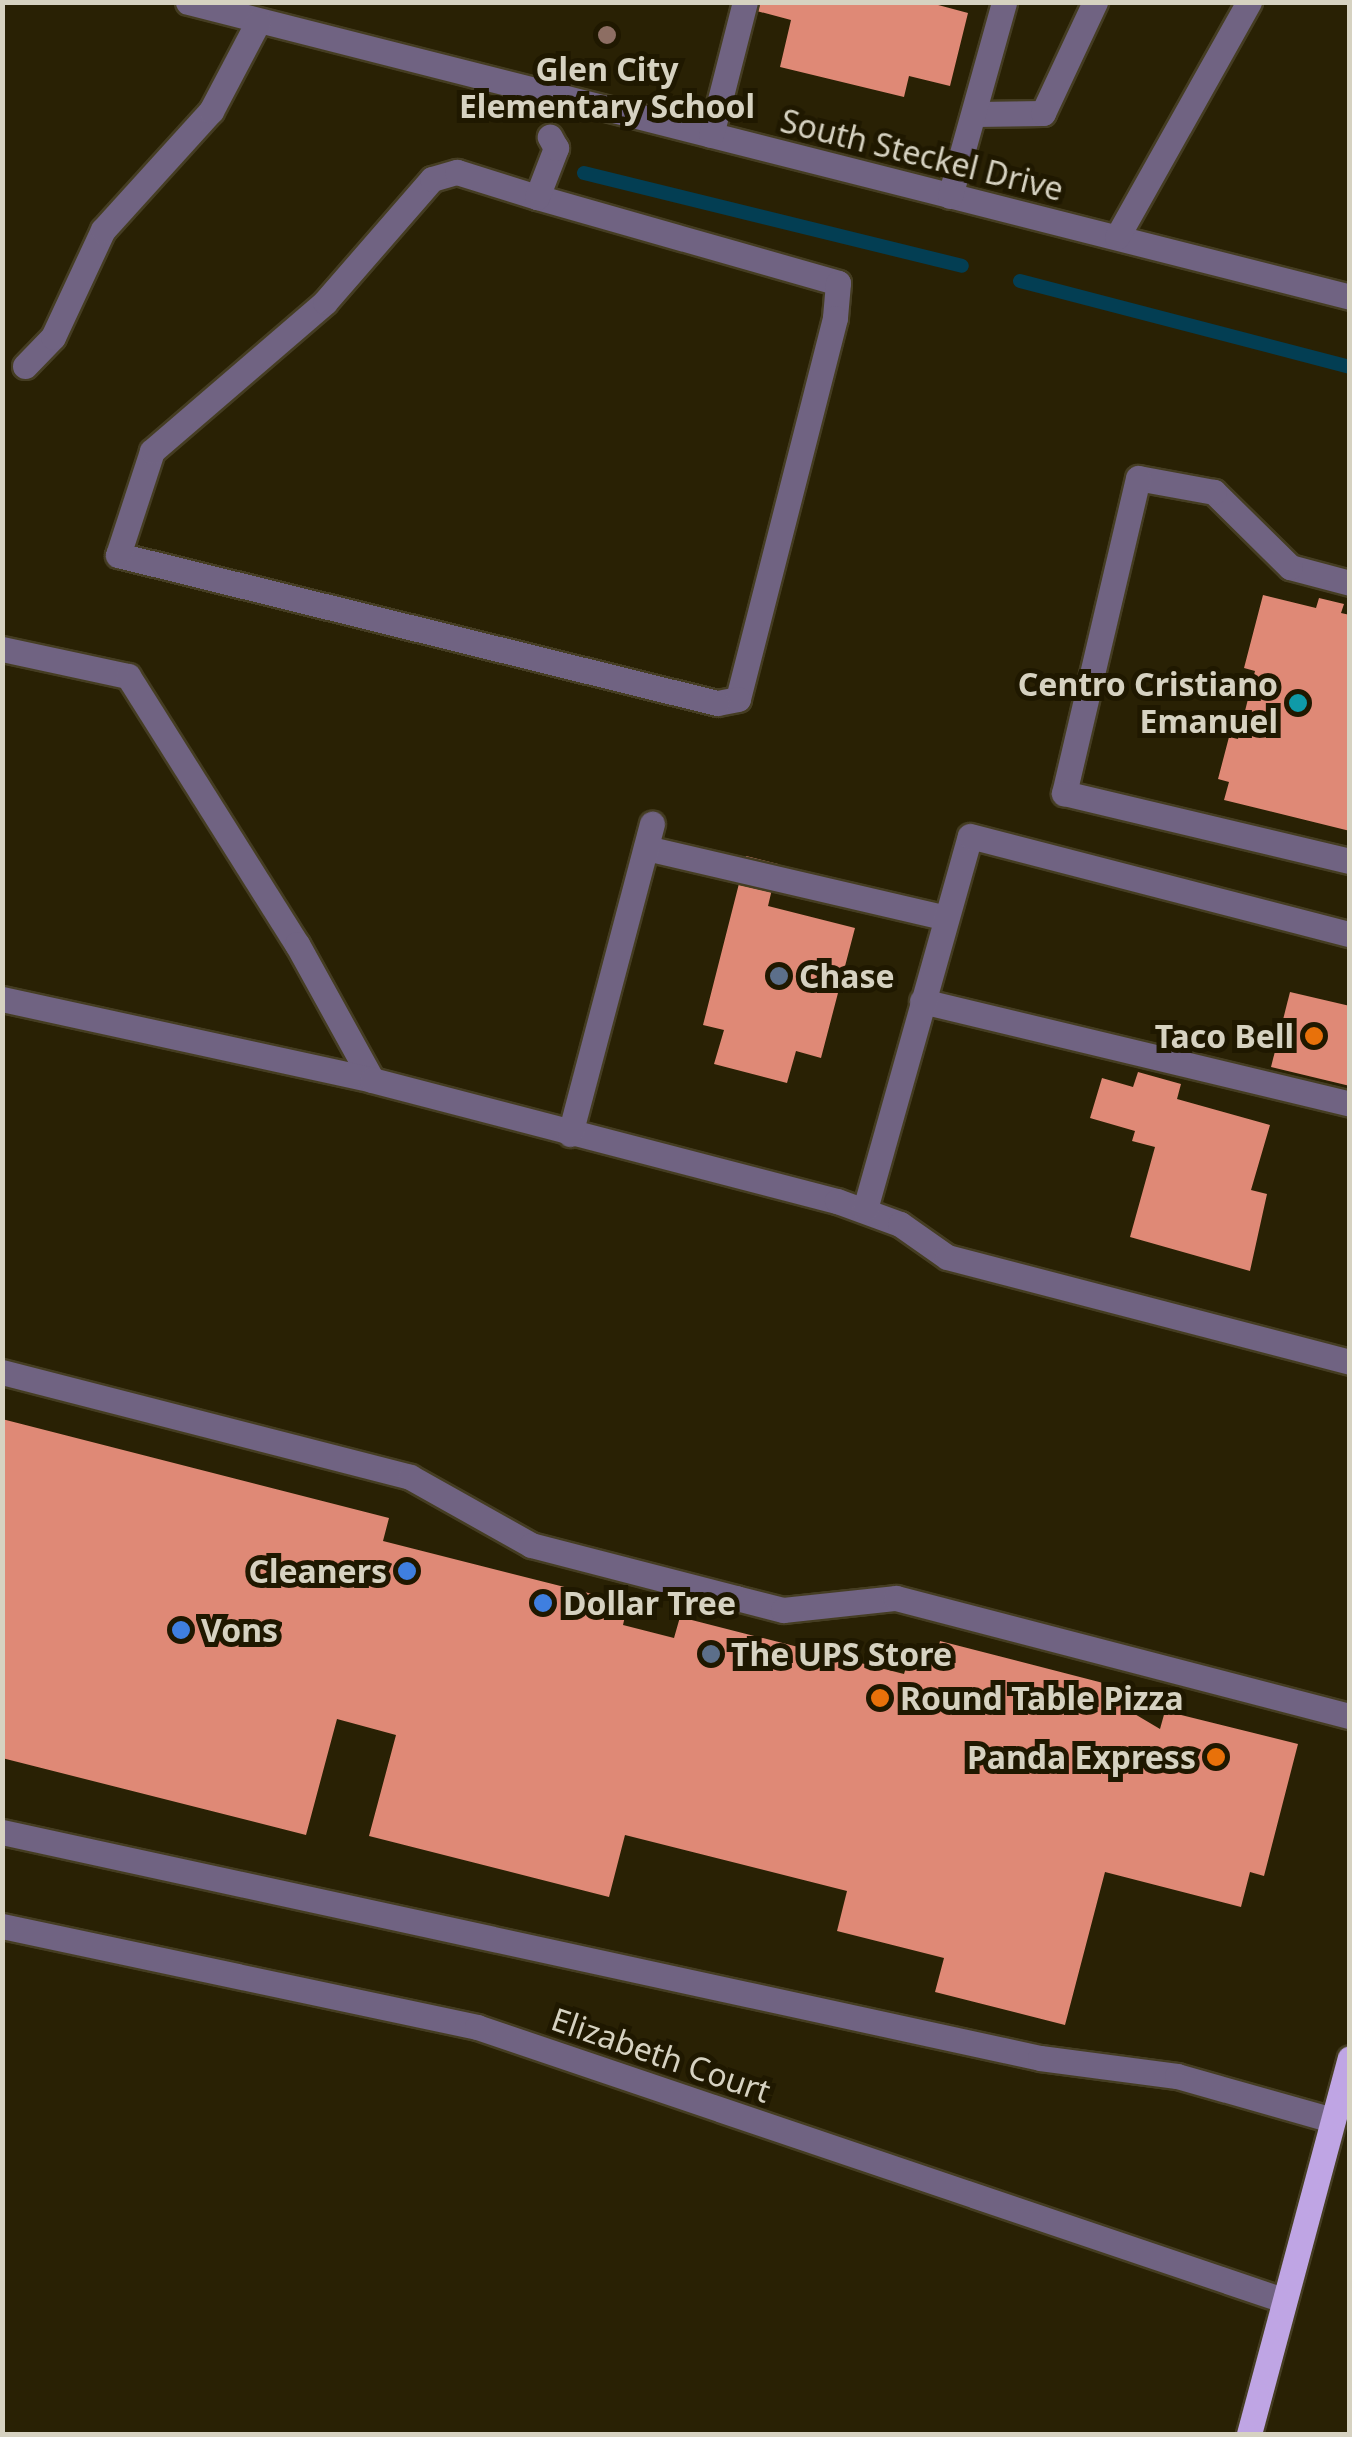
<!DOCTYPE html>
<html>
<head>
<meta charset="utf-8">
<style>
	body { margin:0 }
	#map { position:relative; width:1352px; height:2437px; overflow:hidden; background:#292104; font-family:"Noto Sans",sans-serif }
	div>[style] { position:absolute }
	.stream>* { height:14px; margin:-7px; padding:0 7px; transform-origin:7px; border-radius:7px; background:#033e53 }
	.building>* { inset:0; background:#df8976 }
	.roads { filter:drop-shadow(2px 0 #453d22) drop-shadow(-2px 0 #453d22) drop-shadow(0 2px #453d22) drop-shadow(0 -2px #453d22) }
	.minor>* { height:25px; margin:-12.5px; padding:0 12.5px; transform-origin:12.5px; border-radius:12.5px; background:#706382 }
	.major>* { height:25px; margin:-12.5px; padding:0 12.5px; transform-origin:12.5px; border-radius:12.5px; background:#bfa5e4 }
	.dots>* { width:28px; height:28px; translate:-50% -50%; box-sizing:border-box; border:5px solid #1f1800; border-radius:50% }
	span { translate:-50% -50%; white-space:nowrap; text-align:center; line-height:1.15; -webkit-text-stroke:10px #1f1800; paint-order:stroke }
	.poi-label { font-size:32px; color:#d6d2c1; font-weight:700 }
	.right { translate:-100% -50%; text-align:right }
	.left { translate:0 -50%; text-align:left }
	.street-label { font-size:32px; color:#d6d2c1 }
	.frame { position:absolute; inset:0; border:5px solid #d6d2c1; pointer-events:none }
</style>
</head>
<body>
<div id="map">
	<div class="stream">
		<i style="left:584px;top:173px;width:389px;rotate:13.8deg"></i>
		<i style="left:1020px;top:281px;width:341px;rotate:14.6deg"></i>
	</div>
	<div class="building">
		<i style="clip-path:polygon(755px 2px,927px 2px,968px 13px,950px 86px,909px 76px,904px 97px,780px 67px,791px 20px,753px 10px)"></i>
		<i style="clip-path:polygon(1263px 595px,1316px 608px,1319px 598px,1344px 604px,1341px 613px,1350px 615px,1350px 831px,1224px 800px,1229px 782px,1218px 779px,1229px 737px,1238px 739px,1255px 671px,1244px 668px)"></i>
		<i style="clip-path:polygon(746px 856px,778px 864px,768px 906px,855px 928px,821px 1058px,796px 1051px,787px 1083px,714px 1064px,724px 1030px,703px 1025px)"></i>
		<i style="clip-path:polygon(1290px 992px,1350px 1006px,1350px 1086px,1271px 1067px)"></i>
		<i style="clip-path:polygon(1138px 1072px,1181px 1084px,1177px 1099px,1270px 1125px,1251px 1190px,1267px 1194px,1250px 1271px,1130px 1237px,1155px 1147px,1132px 1141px,1135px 1131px,1090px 1118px,1102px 1078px,1133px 1087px)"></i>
		<i style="clip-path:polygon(2px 1419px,389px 1518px,383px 1541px,628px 1603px,623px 1625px,674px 1638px,680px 1617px,904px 1674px,910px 1654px,935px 1660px,940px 1641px,1138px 1692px,1133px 1713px,1160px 1729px,1165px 1711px,1298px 1744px,1264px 1876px,1250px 1872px,1241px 1907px,1105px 1872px,1065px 2025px,935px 1992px,944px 1958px,837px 1931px,847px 1891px,625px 1835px,609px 1897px,369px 1836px,396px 1735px,337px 1719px,306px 1835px,2px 1758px)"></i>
	</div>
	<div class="roads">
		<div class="minor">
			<i style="left:188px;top:2px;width:1199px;rotate:14.24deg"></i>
			<i style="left:976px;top:114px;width:67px;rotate:-0.9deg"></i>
			<i style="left:1043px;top:113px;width:123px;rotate:-64.9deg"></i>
			<i style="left:711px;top:135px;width:137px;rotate:-75.7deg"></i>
			<i style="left:950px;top:196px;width:201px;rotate:-74.4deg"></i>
			<i style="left:537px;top:197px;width:313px;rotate:15.9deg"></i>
			<i style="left:838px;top:283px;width:35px;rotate:95deg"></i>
			<i style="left:835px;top:318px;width:393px;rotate:104.3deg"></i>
			<i style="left:738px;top:699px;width:21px;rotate:169deg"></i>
			<i style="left:717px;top:703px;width:617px;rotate:-166.12deg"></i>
			<i style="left:118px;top:555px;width:109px;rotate:-71.9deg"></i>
			<i style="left:152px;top:451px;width:228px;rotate:-40.7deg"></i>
			<i style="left:325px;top:302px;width:163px;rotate:-49deg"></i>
			<i style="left:432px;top:179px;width:26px;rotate:-16deg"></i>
			<i style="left:457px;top:172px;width:84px;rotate:17.4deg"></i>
			<i style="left:537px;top:197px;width:53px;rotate:-68.8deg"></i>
			<i style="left:556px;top:148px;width:13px;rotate:-119deg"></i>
			<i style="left:1117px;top:237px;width:270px;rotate:-60.7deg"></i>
			<i style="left:25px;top:366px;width:40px;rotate:-46deg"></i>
			<i style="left:53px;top:337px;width:118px;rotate:-65deg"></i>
			<i style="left:103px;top:230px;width:161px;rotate:-47.8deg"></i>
			<i style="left:211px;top:111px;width:101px;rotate:-62.2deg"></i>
			<i style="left:1350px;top:583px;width:62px;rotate:-165.1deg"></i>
			<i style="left:1290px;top:567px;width:107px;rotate:-135.4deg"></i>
			<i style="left:1214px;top:492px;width:77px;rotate:-169.6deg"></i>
			<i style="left:1138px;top:478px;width:324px;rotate:103.2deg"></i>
			<i style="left:1064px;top:793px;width:294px;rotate:13.4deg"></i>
			<i style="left:2px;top:649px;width:129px;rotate:12.1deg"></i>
			<i style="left:128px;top:676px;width:317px;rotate:57.8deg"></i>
			<i style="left:297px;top:944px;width:155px;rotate:61.1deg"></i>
			<i style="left:646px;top:848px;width:308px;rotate:13.1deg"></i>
			<i style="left:2px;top:999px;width:379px;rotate:12.3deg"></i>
			<i style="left:372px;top:1080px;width:480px;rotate:14.6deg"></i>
			<i style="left:837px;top:1201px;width:67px;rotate:20.1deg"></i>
			<i style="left:900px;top:1224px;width:57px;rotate:35.1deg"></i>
			<i style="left:947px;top:1257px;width:416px;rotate:14.6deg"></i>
			<i style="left:922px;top:1001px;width:440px;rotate:13.5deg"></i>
			<i style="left:570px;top:1134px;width:321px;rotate:-75.2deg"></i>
			<i style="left:865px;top:1209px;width:387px;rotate:-74.3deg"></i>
			<i style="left:970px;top:836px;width:392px;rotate:14.5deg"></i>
			<i style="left:2px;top:1372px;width:421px;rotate:14.4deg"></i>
			<i style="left:410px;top:1477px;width:139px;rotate:29.3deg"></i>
			<i style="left:531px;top:1545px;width:212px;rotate:14.5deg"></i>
			<i style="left:736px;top:1598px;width:49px;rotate:14.3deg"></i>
			<i style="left:783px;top:1610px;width:114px;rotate:-6.1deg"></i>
			<i style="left:896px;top:1598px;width:469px;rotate:14.6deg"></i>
			<i style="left:2px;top:1832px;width:1062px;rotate:12.28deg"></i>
			<i style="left:1040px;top:2058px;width:138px;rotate:7.5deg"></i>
			<i style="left:1177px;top:2076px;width:162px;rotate:15.8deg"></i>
			<i style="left:2px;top:1926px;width:486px;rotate:12deg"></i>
			<i style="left:477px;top:2027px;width:851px;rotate:18.71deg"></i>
		</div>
		<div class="major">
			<i style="left:1249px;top:2434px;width:389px;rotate:-75deg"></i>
		</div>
	</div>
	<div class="dots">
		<i style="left:607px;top:35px;background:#8d6e63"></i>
		<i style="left:1298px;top:703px;background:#0f9aa8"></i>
		<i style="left:779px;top:976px;background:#5c6f8a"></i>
		<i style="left:1314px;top:1036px;background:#e8710a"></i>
		<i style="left:407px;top:1571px;background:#3f7fe0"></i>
		<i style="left:543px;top:1603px;background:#3f7fe0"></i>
		<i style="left:181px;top:1630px;background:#3f7fe0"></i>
		<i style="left:711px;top:1654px;background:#5c6f8a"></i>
		<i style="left:880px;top:1698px;background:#e8710a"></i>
		<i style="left:1216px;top:1757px;background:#e8710a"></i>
	</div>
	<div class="poi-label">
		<span style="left:607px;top:88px">Glen City<br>Elementary School</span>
		<span class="right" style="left:1278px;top:703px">Centro Cristiano<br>Emanuel</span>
		<span class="left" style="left:799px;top:976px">Chase</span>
		<span class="right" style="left:1294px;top:1036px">Taco Bell</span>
		<span class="right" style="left:387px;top:1571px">Cleaners</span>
		<span class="left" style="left:563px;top:1603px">Dollar Tree</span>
		<span class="left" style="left:201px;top:1630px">Vons</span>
		<span class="left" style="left:731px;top:1654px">The UPS Store</span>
		<span class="left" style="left:900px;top:1698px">Round Table Pizza</span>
		<span class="right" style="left:1196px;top:1757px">Panda Express</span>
	</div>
	<div class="street-label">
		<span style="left:922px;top:155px;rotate:14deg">South Steckel Drive</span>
		<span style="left:661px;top:2055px;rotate:19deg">Elizabeth Court</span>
	</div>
	<div class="frame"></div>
</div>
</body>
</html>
